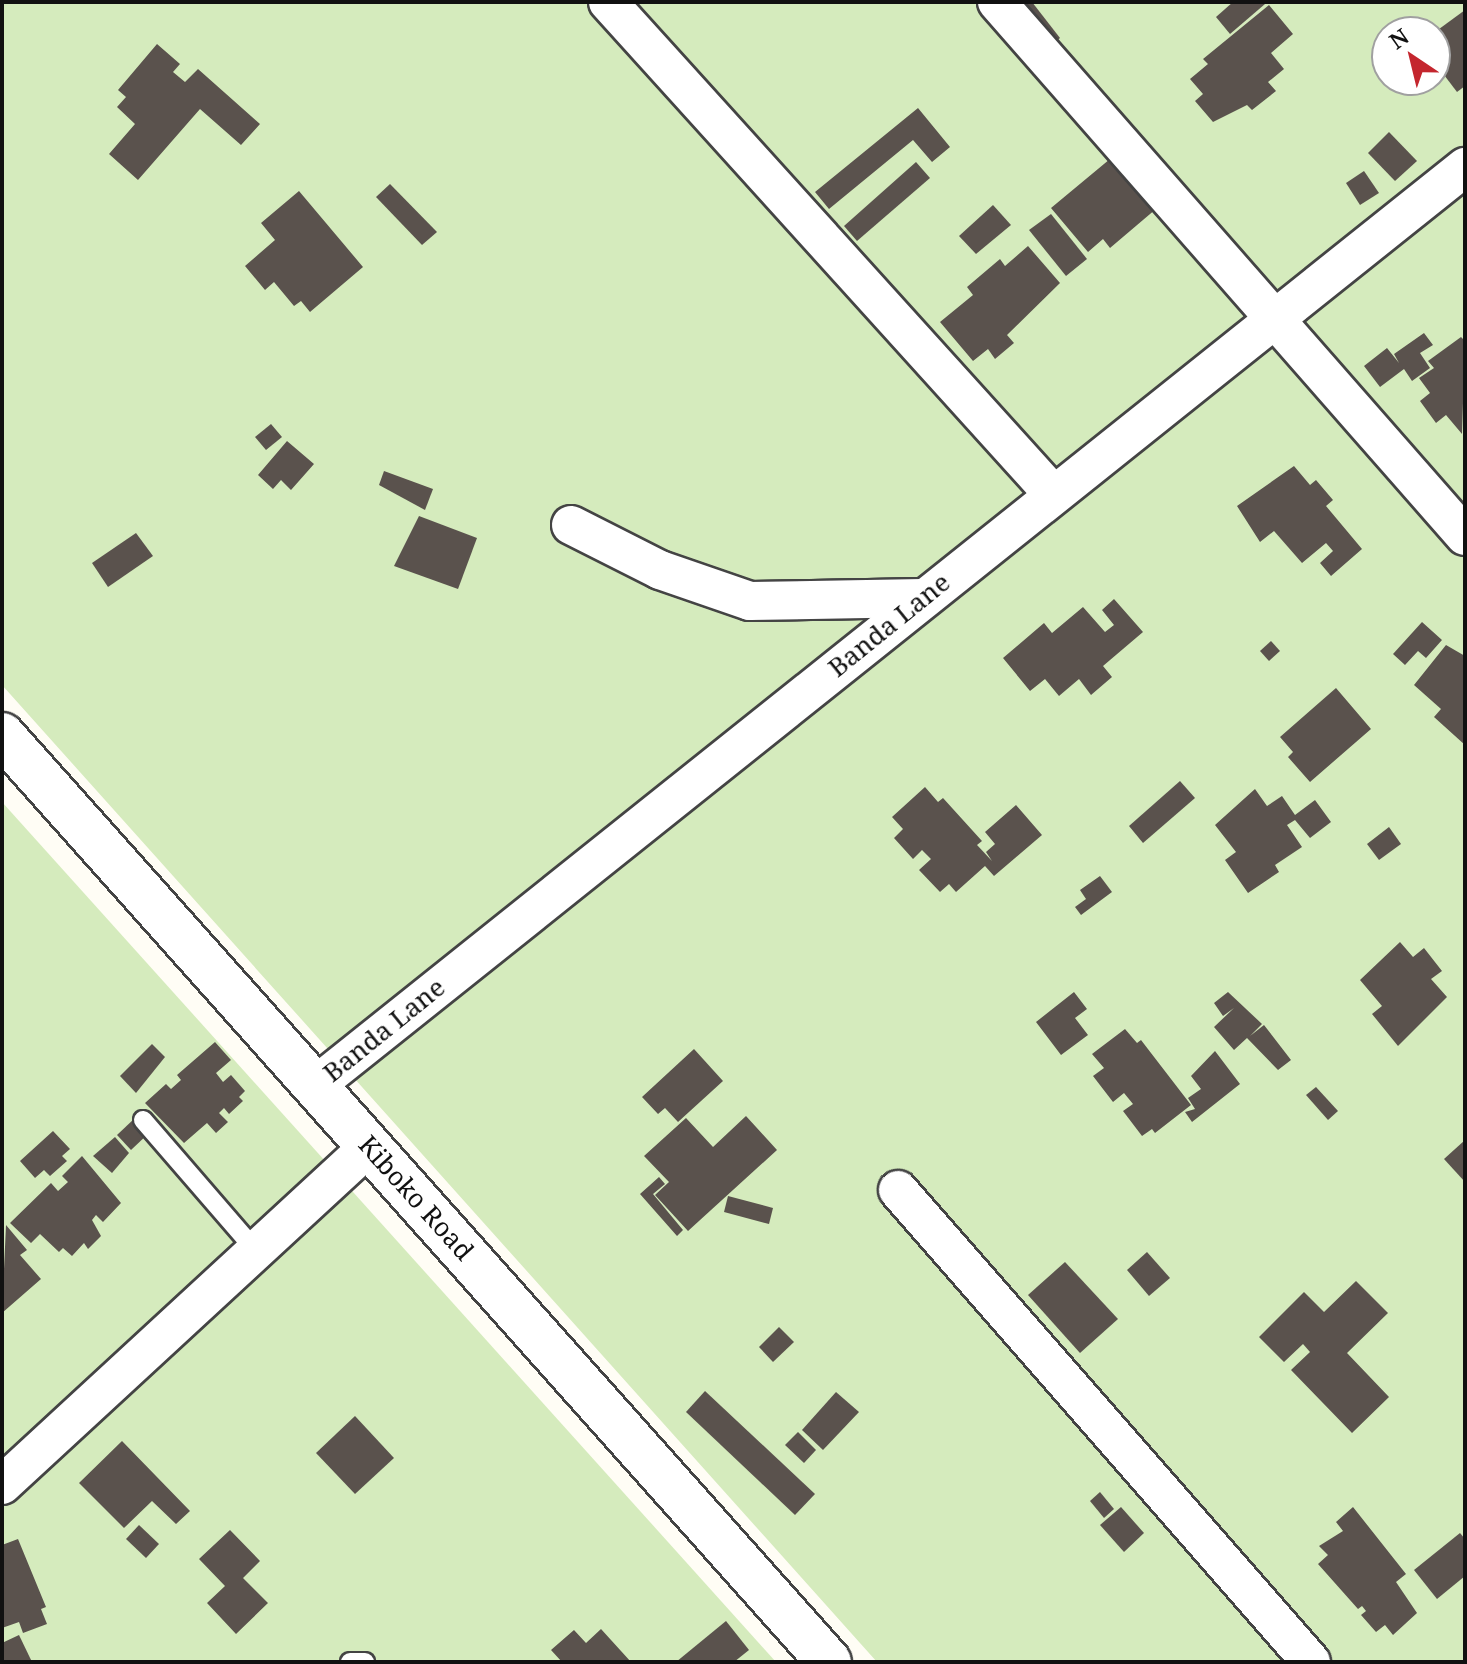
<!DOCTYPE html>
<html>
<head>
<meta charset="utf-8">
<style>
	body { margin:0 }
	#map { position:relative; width:1467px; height:1664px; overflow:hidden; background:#fffdf5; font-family:"Noto Serif",serif }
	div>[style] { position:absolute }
	.green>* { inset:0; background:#d5ebbd }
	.building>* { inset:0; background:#5a524d }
	.roads { filter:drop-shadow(2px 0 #444) drop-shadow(-2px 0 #444) drop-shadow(0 2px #444) drop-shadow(0 -2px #444) }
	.service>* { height:18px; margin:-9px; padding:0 9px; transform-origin:9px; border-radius:9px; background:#fff }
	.minor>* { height:38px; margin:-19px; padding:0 19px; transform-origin:19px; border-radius:19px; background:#fff }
	.tertiary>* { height:44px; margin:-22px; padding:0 22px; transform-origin:22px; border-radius:22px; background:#fff }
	span { translate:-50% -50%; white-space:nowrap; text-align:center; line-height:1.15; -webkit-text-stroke:8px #fff; paint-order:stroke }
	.street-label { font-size:26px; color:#111 }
	.frame { position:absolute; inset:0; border:4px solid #111; pointer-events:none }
	.north { position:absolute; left:1371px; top:16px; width:80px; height:80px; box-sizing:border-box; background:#fff; border:2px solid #a0a0a0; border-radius:50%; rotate:325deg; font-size:22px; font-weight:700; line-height:32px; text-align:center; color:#111 }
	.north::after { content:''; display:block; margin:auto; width:28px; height:36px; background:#c4262e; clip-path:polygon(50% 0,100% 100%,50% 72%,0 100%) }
</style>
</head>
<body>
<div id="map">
	<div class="green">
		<i style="clip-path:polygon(evenodd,2px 2px,1465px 2px,1465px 1662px,877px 1662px,2px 685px,2px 2px,1387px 32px,1435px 32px,1435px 80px,1387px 80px,1387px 32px)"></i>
		<i style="clip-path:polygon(2px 802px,776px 1662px,2px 1662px)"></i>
	</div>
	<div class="building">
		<i style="clip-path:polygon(1013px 2px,1032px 2px,1060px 38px,1050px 47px)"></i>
		<i style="clip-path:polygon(1233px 2px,1264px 2px,1265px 4px,1230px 34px,1216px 17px)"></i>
		<i style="clip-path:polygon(1269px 5px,1293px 34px,1271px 53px,1284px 69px,1268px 82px,1276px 91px,1252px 110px,1247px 105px,1213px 122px,1195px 101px,1203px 94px,1190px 79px,1208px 64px,1203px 59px)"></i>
		<i style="clip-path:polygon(1465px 10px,1465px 86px,1457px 92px,1435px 63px,1435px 32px)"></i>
		<i style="clip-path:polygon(157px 44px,180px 64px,173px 72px,185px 82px,198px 69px,260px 124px,241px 145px,200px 109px,138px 180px,109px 154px,135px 124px,117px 107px,126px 97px,118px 90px)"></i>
		<i style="clip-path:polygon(918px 108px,950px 147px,932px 162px,913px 140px,829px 209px,815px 192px)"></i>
		<i style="clip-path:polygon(1389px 132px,1417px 161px,1395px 181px,1368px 153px)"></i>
		<i style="clip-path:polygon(1110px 159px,1163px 203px,1110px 248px,1103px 239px,1088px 252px,1051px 208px)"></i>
		<i style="clip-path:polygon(916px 162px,930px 178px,857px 241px,844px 226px)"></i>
		<i style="clip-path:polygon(1364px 171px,1379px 193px,1360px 205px,1346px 183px)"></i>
		<i style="clip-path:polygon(390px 184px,437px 232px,422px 245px,376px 197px)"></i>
		<i style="clip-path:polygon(299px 191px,363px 267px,310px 312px,301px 301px,294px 306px,274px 282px,265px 290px,245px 266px,275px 240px,261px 223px)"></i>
		<i style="clip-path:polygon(993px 205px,1011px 225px,976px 254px,959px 236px)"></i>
		<i style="clip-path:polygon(1051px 214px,1087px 259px,1066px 276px,1029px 230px)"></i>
		<i style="clip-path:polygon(1028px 246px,1060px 283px,1007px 335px,1014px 343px,995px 359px,988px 349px,973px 361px,940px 322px,973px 295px,967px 287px,1000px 259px,1005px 266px)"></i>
		<i style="clip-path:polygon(1424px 333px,1433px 345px,1420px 353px,1430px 368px,1412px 381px,1404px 369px,1380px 387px,1364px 366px,1387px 348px,1399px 363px,1394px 354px)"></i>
		<i style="clip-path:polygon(1461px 337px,1465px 341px,1462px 434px,1446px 415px,1436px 423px,1420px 401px,1430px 393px,1419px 378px,1434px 368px,1428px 361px)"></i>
		<i style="clip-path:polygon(271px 424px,282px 437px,266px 450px,255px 437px)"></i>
		<i style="clip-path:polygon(287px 441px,314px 464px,291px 490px,281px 480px,273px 489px,258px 475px)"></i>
		<i style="clip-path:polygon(1294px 466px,1310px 485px,1316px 480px,1333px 500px,1326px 506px,1362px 549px,1331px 576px,1320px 563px,1333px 551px,1326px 543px,1302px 563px,1274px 531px,1260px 542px,1237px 506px)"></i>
		<i style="clip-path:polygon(384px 471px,433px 489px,425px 510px,379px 485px)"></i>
		<i style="clip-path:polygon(419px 516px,477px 538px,458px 589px,394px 566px)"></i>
		<i style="clip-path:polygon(136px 533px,153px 556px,108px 587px,92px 563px)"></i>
		<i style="clip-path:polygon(1114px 599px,1143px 632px,1103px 666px,1112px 677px,1091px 695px,1079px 679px,1059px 696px,1045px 679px,1030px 691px,1003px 658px,1044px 623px,1052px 633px,1083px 607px,1105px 632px,1114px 625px,1102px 610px)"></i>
		<i style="clip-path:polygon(1422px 622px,1442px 640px,1426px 658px,1418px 651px,1405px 665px,1393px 654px)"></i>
		<i style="clip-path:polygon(1271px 641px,1280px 651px,1269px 661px,1260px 651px)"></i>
		<i style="clip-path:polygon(1446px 645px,1465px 656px,1465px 745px,1434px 717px,1441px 709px,1414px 685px)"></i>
		<i style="clip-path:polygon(1336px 688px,1371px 729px,1310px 782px,1288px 757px,1293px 752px,1280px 737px)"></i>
		<i style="clip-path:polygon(1180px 781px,1195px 798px,1143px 843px,1129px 826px)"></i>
		<i style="clip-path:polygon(925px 787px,938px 802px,943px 798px,982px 841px,977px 845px,992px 861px,986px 852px,995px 844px,985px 832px,1016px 805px,1042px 835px,994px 876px,985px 866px,956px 892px,949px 884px,940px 892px,919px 870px,931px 859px,922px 850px,913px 859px,894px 838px,903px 829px,892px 817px)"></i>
		<i style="clip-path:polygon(1255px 789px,1267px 806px,1282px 796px,1295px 815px,1315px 800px,1331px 822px,1310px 838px,1295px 820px,1287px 825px,1302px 847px,1275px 865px,1279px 872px,1248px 893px,1225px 860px,1236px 852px,1215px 825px)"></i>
		<i style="clip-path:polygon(1389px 827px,1401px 844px,1379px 860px,1367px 844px)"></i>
		<i style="clip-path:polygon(1100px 876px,1112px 892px,1081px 915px,1075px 907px,1086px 899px,1080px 890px)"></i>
		<i style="clip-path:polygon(1400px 942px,1413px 957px,1424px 948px,1442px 971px,1431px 979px,1447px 997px,1398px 1046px,1372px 1014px,1382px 1006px,1360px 980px)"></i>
		<i style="clip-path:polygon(1074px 992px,1087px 1009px,1075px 1018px,1088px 1035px,1061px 1055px,1036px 1022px)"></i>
		<i style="clip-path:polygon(1228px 992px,1262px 1024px,1250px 1036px,1264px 1025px,1291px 1060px,1278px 1070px,1247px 1038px,1234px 1050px,1214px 1027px,1234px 1008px,1223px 1016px,1214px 1003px)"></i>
		<i style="clip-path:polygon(1125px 1029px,1137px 1043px,1141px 1040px,1191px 1105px,1155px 1133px,1152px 1129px,1142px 1136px,1123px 1111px,1133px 1104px,1124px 1093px,1113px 1102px,1093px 1076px,1104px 1068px,1092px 1054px)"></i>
		<i style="clip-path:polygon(215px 1042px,231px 1060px,216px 1073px,223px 1082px,231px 1075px,245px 1091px,239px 1097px,243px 1101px,229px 1114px,224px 1108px,219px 1113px,228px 1122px,216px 1133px,207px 1123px,184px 1143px,145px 1103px,166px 1084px,171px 1089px,181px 1080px,177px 1075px)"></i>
		<i style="clip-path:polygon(152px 1044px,165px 1057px,136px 1093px,120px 1076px)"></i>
		<i style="clip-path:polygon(694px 1049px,723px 1081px,678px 1122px,665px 1108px,658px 1114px,642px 1097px)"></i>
		<i style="clip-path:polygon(1215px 1051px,1240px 1084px,1192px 1122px,1185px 1112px,1195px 1109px,1188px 1098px,1201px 1089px,1191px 1076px)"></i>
		<i style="clip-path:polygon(1316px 1087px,1338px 1111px,1328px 1120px,1306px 1095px)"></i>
		<i style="clip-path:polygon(746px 1116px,777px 1150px,688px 1231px,655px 1195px,669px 1182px,644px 1156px,686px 1118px,713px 1147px)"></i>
		<i style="clip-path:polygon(135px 1118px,149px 1133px,131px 1150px,117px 1135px)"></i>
		<i style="clip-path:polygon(53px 1131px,70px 1149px,62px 1156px,67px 1161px,50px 1176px,44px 1170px,35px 1178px,20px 1161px)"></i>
		<i style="clip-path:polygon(115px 1137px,129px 1153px,112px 1173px,93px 1156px)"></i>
		<i style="clip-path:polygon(1465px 1140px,1465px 1182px,1444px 1159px)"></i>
		<i style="clip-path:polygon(82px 1156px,121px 1203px,103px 1222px,96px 1215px,92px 1220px,101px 1236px,88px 1249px,84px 1243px,72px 1256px,63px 1248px,59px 1252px,40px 1234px,31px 1243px,10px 1223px,51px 1183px,58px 1191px,68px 1182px,62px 1176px)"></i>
		<i style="clip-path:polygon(659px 1177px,665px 1184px,653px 1194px,683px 1230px,677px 1236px,640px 1194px)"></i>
		<i style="clip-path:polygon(728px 1196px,773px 1208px,769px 1224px,724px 1212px)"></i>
		<i style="clip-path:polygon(6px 1225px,27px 1250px,20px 1255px,41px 1279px,2px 1313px)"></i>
		<i style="clip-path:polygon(1147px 1252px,1170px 1278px,1149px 1296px,1127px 1270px)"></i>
		<i style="clip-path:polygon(1065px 1262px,1118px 1319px,1080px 1353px,1028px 1295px)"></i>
		<i style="clip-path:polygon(1356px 1281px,1388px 1313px,1347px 1353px,1389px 1397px,1352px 1433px,1291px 1370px,1310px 1352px,1303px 1344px,1284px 1362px,1259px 1337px,1304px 1292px,1324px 1312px)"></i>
		<i style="clip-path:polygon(779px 1327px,794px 1342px,773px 1362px,759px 1347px)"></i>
		<i style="clip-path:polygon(705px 1391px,815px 1494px,795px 1515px,686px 1412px)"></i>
		<i style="clip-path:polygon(836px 1392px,859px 1412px,823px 1450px,802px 1430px)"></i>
		<i style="clip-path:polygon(355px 1416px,394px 1458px,355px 1494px,316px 1453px)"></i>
		<i style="clip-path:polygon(798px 1432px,816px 1450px,804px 1463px,785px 1445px)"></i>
		<i style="clip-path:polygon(122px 1441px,190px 1511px,176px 1524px,152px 1501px,124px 1528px,79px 1483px)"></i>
		<i style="clip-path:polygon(1100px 1492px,1114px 1509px,1104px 1518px,1090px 1501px)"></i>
		<i style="clip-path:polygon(1121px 1507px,1144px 1533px,1124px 1552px,1100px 1525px)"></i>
		<i style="clip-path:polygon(1353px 1507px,1406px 1574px,1396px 1582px,1417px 1613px,1393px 1635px,1385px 1625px,1376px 1632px,1361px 1615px,1366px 1611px,1362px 1606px,1358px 1609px,1318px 1564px,1328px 1555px,1319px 1546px,1343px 1531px,1336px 1522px)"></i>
		<i style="clip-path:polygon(139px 1525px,159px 1544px,146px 1558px,126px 1539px)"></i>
		<i style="clip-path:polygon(230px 1530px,260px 1561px,243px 1578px,268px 1603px,236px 1634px,207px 1603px,225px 1586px,199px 1559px)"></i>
		<i style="clip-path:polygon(1460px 1533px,1465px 1539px,1465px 1576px,1437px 1599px,1414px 1570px)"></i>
		<i style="clip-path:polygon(18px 1539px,46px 1607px,41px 1609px,47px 1624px,23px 1633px,19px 1622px,2px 1628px,2px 1545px)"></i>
		<i style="clip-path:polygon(726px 1621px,749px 1650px,734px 1662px,676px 1662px)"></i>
		<i style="clip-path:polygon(601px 1629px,631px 1662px,562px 1662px,551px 1650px,574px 1630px,586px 1643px)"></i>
		<i style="clip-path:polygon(19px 1635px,32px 1662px,2px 1662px,2px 1643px)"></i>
	</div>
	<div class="roads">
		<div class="service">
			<i style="left:143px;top:1120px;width:176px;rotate:49.2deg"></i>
			<i style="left:350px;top:1662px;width:15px"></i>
		</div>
		<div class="minor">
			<i style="left:608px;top:2px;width:663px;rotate:47.87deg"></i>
			<i style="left:997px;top:2px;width:710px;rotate:48.77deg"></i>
			<i style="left:571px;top:525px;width:100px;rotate:26.8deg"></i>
			<i style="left:660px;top:570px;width:95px;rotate:19deg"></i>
			<i style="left:750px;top:601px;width:173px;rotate:-1deg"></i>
			<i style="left:316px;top:1085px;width:1471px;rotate:-38.62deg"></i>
			<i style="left:898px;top:1190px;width:627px;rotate:48.81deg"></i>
			<i style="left:2px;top:1485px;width:500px;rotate:-42.7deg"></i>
		</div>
		<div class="tertiary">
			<i style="left:2px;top:735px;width:1242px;rotate:48.26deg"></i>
		</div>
	</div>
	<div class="street-label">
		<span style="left:889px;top:625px;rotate:-39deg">Banda Lane</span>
		<span style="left:384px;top:1030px;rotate:-39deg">Banda Lane</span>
		<span style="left:416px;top:1198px;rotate:48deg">Kiboko Road</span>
	</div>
	<div class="frame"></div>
	<div class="north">N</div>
</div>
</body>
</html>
